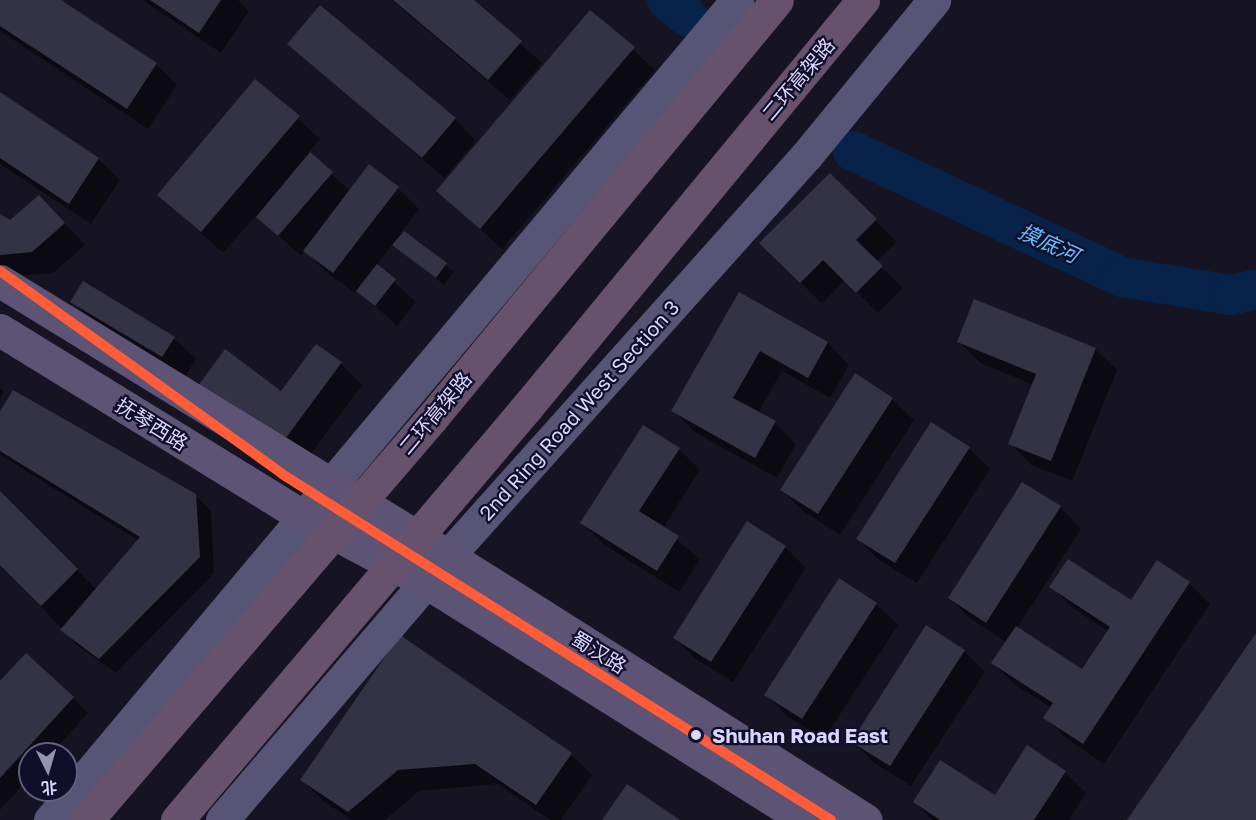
<!DOCTYPE html>
<html>
<head>
<meta charset="utf-8">
<style>
	body { margin:0 }
	#map { position:relative; width:1256px; height:820px; overflow:hidden; background:#161423; font-family:"Golos Text","Noto Sans SC",sans-serif }
	div>[style] { position:absolute }
	.shadow>* { inset:0; background:#0007 }
	.river>* { height:40px; margin:-20px; padding:0 20px; transform-origin:20px; border-radius:20px; background:#08234a }
	.building>* { inset:0; background:#343245 }
	.secondary>* { height:33px; margin:-16.5px; padding:0 16.5px; transform-origin:16.5px; border-radius:16.5px; background:#575576 }
	.primary>* { height:33px; margin:-16.5px; padding:0 16.5px; transform-origin:16.5px; border-radius:16.5px; background:#5d5375 }
	.highway-bridge>* { height:33px; margin:-16.5px; padding:0 16.5px; transform-origin:16.5px; border-radius:16.5px; background:#67526e }
	.metro-1>* { height:10px; margin:-5px; padding:0 5px; transform-origin:5px; border-radius:5px; background:#ff5c39 }
	.dots>* { width:16px; height:16px; translate:-50% -50%; box-sizing:border-box; border:3px solid #110e29; border-radius:50% }
	span { translate:-50% -50%; white-space:nowrap; text-align:center; line-height:1.15; -webkit-text-stroke:4.5px #110e29; paint-order:stroke }
	.street-label { font-size:20px; color:#d9d6ff }
	.stop-label { font-size:20px; color:#d9d6ff; font-weight:700 }
	.left { translate:0 -50%; text-align:left }
	.water-label { font-size:21px; color:#64bdff; font-style:italic }
	.north { position:absolute; left:18px; top:742px; width:60px; height:60px; box-sizing:border-box; background:#110e29; border:2px solid #615e7f; border-radius:50%; rotate:175deg; font-size:16px; font-weight:700; line-height:24px; text-align:center; color:#d9d6ff }
	.north::after { content:''; display:block; margin:auto; width:21px; height:27px; background:#9592b2; clip-path:polygon(50% 0,100% 100%,50% 72%,0 100%) }
</style>
</head>
<body>
<div id="map">
	<div class="shadow">
		<i style="clip-path:polygon(0 0,58px 0,156px 64px,177px 85px,148px 129px,0 31px)"></i>
		<i style="clip-path:polygon(142px 0,238px 0,249px 11px,221px 53px)"></i>
		<i style="clip-path:polygon(391px 0,471px 0,542px 63px,510px 100px)"></i>
		<i style="clip-path:polygon(590px 12px,655px 70px,502px 249px,438px 191px)"></i>
		<i style="clip-path:polygon(289px 44px,455px 119px,476px 141px,444px 178px)"></i>
		<i style="clip-path:polygon(256px 81px,320px 139px,308px 153px,350px 191px,398px 188px,419px 209px,402px 231px,454px 272px,444px 285px,393px 244px,376px 266px,416px 302px,397px 326px,358px 290px,355px 293px,326px 272px,305px 251px,301px 256px,256px 215px,223px 253px,159px 195px)"></i>
		<i style="clip-path:polygon(0 94px,98px 159px,120px 180px,91px 224px,0 164px)"></i>
		<i style="clip-path:polygon(830px 175px,897px 242px,876px 262px,903px 288px,878px 313px,845px 280px,822px 304px,761px 243px)"></i>
		<i style="clip-path:polygon(0 216px,11px 222px,60px 218px,85px 245px,53px 273px,15px 276px,0 267px)"></i>
		<i style="clip-path:polygon(739px 294px,828px 343px,849px 365px,830px 398px,782px 371px,758px 413px,775px 423px,796px 444px,777px 478px,694px 432px,673px 410px)"></i>
		<i style="clip-path:polygon(72px 301px,174px 338px,196px 359px,184px 378px,94px 323px)"></i>
		<i style="clip-path:polygon(959px 342px,1095px 349px,1117px 370px,1072px 481px,1031px 465px,1010px 443px,1034px 385px,980px 363px)"></i>
		<i style="clip-path:polygon(341px 364px,362px 385px,302px 466px,222px 407px,281px 393px)"></i>
		<i style="clip-path:polygon(0 388px,4px 392px,0 398px)"></i>
		<i style="clip-path:polygon(892px 399px,914px 420px,840px 535px,803px 511px,782px 490px)"></i>
		<i style="clip-path:polygon(0 414px,195px 495px,211px 511px,214px 573px,116px 673px,77px 645px,0 563px,0 493px,97px 590px,139px 541px,0 455px)"></i>
		<i style="clip-path:polygon(969px 448px,990px 469px,917px 583px,879px 560px,858px 539px)"></i>
		<i style="clip-path:polygon(679px 449px,700px 470px,663px 528px,700px 559px,679px 592px,603px 544px,582px 523px)"></i>
		<i style="clip-path:polygon(1060px 507px,1081px 529px,1017px 628px,1083px 671px,1109px 632px,1073px 608px,1051px 587px,1132px 602px,1189px 583px,1210px 604px,1104px 764px,1067px 739px,1045px 718px,1052px 708px,1014px 684px,993px 662px,1006px 642px,971px 619px,949px 598px)"></i>
		<i style="clip-path:polygon(785px 547px,806px 568px,733px 682px,696px 659px,674px 638px)"></i>
		<i style="clip-path:polygon(876px 604px,898px 625px,824px 739px,787px 716px,766px 695px)"></i>
		<i style="clip-path:polygon(400px 637px,571px 754px,592px 775px,561px 820px,550px 820px,498px 784px,419px 791px,385px 820px,352px 820px,323px 801px,302px 780px)"></i>
		<i style="clip-path:polygon(964px 651px,985px 672px,911px 786px,874px 763px,853px 742px)"></i>
		<i style="clip-path:polygon(0 684px,73px 698px,88px 713px,51px 754px,30px 754px,30px 777px,0 810px)"></i>
		<i style="clip-path:polygon(1065px 772px,1086px 793px,1069px 820px,932px 820px,915px 802px,995px 797px)"></i>
	</div>
	<div class="river">
		<i style="left:667px;top:0;width:27px;rotate:39deg"></i>
		<i style="left:853px;top:151px;width:297px;rotate:25.1deg"></i>
		<i style="left:1122px;top:277px;width:110px;rotate:9.4deg"></i>
		<i style="left:1231px;top:295px;width:26px;rotate:-13deg"></i>
	</div>
	<div class="building">
		<i style="clip-path:polygon(0 0,61px 0,157px 63px,127px 109px,0 26px)"></i>
		<i style="clip-path:polygon(150px 0,221px 0,199px 33px)"></i>
		<i style="clip-path:polygon(393px 0,474px 0,522px 41px,488px 80px)"></i>
		<i style="clip-path:polygon(320px 5px,456px 118px,422px 158px,287px 44px)"></i>
		<i style="clip-path:polygon(590px 10px,635px 47px,480px 229px,436px 191px)"></i>
		<i style="clip-path:polygon(255px 79px,300px 116px,201px 232px,157px 195px)"></i>
		<i style="clip-path:polygon(0 92px,99px 158px,69px 204px,0 158px)"></i>
		<i style="clip-path:polygon(310px 152px,333px 172px,278px 236px,256px 217px)"></i>
		<i style="clip-path:polygon(369px 164px,399px 187px,333px 273px,303px 251px)"></i>
		<i style="clip-path:polygon(830px 173px,877px 219px,856px 240px,883px 266px,856px 293px,823px 260px,800px 283px,759px 243px)"></i>
		<i style="clip-path:polygon(39px 195px,65px 223px,32px 252px,0 255px,0 214px,10px 220px)"></i>
		<i style="clip-path:polygon(404px 231px,447px 263px,436px 278px,392px 245px)"></i>
		<i style="clip-path:polygon(377px 264px,396px 279px,375px 306px,356px 291px)"></i>
		<i style="clip-path:polygon(83px 281px,175px 337px,162px 357px,70px 302px)"></i>
		<i style="clip-path:polygon(739px 292px,828px 342px,808px 378px,760px 351px,733px 398px,776px 421px,755px 458px,671px 411px)"></i>
		<i style="clip-path:polygon(974px 299px,1096px 348px,1051px 461px,1008px 444px,1036px 374px,957px 342px)"></i>
		<i style="clip-path:polygon(316px 344px,342px 362px,280px 446px,198px 386px,225px 349px,281px 391px)"></i>
		<i style="clip-path:polygon(855px 373px,893px 398px,818px 514px,780px 490px)"></i>
		<i style="clip-path:polygon(13px 390px,196px 494px,200px 557px,99px 659px,60px 630px,140px 537px,0 451px,0 411px)"></i>
		<i style="clip-path:polygon(931px 422px,970px 447px,895px 563px,856px 539px)"></i>
		<i style="clip-path:polygon(643px 425px,680px 448px,639px 511px,679px 536px,657px 571px,580px 523px)"></i>
		<i style="clip-path:polygon(1022px 482px,1061px 506px,986px 623px,948px 598px)"></i>
		<i style="clip-path:polygon(0 491px,78px 569px,41px 606px,0 565px)"></i>
		<i style="clip-path:polygon(747px 521px,786px 546px,711px 662px,673px 638px)"></i>
		<i style="clip-path:polygon(1068px 559px,1131px 600px,1157px 560px,1190px 582px,1083px 744px,1043px 718px,1053px 703px,991px 663px,1016px 626px,1082px 669px,1110px 627px,1049px 587px)"></i>
		<i style="clip-path:polygon(839px 578px,877px 603px,802px 719px,764px 695px)"></i>
		<i style="clip-path:polygon(926px 625px,965px 650px,890px 766px,851px 742px)"></i>
		<i style="clip-path:polygon(1256px 633px,1256px 820px,1127px 820px)"></i>
		<i style="clip-path:polygon(400px 635px,572px 753px,536px 805px,475px 764px,398px 770px,348px 812px,300px 780px)"></i>
		<i style="clip-path:polygon(26px 653px,74px 697px,0 778px,0 681px)"></i>
		<i style="clip-path:polygon(1027px 745px,1066px 771px,1034px 820px,940px 820px,913px 802px,940px 760px,995px 795px)"></i>
		<i style="clip-path:polygon(627px 784px,680px 820px,602px 820px)"></i>
	</div>
	<div class="secondary">
		<i style="left:50px;top:820px;width:1070px;rotate:-50.04deg"></i>
		<i style="left:222px;top:820px;width:348px;rotate:-49.4deg"></i>
		<i style="left:448px;top:556px;width:537px;rotate:-48.17deg"></i>
		<i style="left:806px;top:156px;width:202px;rotate:-50.6deg"></i>
	</div>
	<div class="primary">
		<i style="left:0;top:281px;width:526px;rotate:31.54deg"></i>
		<i style="left:448px;top:556px;width:494px;rotate:32.3deg"></i>
		<i style="left:0;top:330px;width:358px;rotate:31.6deg"></i>
		<i style="left:305px;top:518px;width:137px;rotate:27.9deg"></i>
		<i style="left:426px;top:582px;width:448px;rotate:32.1deg"></i>
	</div>
	<div class="highway-bridge">
		<i style="left:87px;top:820px;width:528px;rotate:-49.38deg"></i>
		<i style="left:431px;top:419px;width:543px;rotate:-50.45deg"></i>
		<i style="left:177px;top:820px;width:541px;rotate:-49.72deg"></i>
		<i style="left:527px;top:407px;width:528px;rotate:-50.46deg"></i>
	</div>
	<div class="metro-1">
		<i style="left:0;top:271px;width:347px;rotate:35.7deg"></i>
		<i style="left:282px;top:474px;width:649px;rotate:32.22deg"></i>
	</div>
	<div class="dots">
		<i style="left:696px;top:735px;background:#d9d6ff"></i>
	</div>
	<div class="street-label">
		<span style="left:798px;top:79px;rotate:-50deg">二环高架路</span>
		<span style="left:579px;top:410px;rotate:-48deg">2nd Ring Road West Section 3</span>
		<span style="left:435px;top:413px;rotate:-50deg">二环高架路</span>
		<span style="left:152px;top:424px;rotate:32deg">抚琴西路</span>
		<span style="left:599px;top:652px;rotate:32deg">蜀汉路</span>
	</div>
	<div class="stop-label">
		<span class="left" style="left:712px;top:735px">Shuhan Road East</span>
	</div>
	<div class="water-label">
		<span style="left:1049px;top:243px;rotate:25deg">摸底河</span>
	</div>
	<div class="north">北</div>
</div>
</body>
</html>
